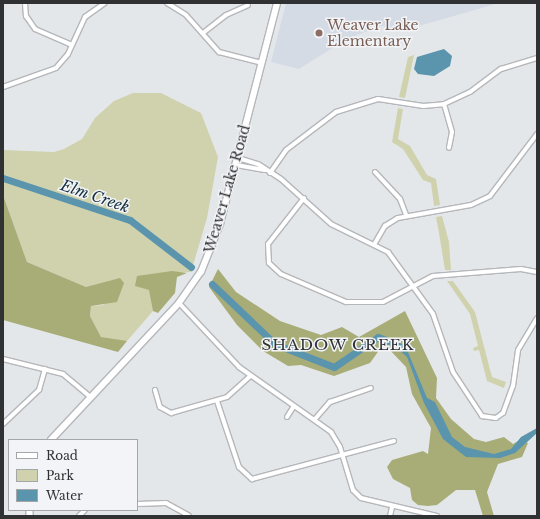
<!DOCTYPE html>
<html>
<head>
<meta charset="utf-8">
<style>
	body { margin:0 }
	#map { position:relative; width:540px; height:519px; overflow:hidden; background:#e4e7ea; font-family:"Libre Baskerville",serif }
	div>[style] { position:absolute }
	.built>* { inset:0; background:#d4dbe5 }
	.green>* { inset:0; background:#cfd2ad }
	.forest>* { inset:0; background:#a8ad78 }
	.water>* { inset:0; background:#5a94ad }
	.river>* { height:7px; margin:-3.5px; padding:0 3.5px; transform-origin:3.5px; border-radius:3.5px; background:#5a94ad }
	.roads { filter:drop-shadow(1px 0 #b5b7ba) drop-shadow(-1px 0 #b5b7ba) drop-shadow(0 1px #b5b7ba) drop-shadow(0 -1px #b5b7ba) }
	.street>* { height:4px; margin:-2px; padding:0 2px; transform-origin:2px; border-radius:2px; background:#fff }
	.secondary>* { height:5.5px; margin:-2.75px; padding:0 2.75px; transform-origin:2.75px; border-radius:2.75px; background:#fff }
	.dots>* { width:11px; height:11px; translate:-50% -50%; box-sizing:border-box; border:2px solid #f2f4f7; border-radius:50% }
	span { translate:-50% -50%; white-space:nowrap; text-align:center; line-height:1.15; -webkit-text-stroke:3px #f2f4f7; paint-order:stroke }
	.education-label { font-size:14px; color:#785e54 }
	.left { translate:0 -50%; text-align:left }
	.street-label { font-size:14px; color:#303132 }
	.water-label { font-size:15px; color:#122f3b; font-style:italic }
	.neighbourhood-label { font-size:15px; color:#303132; letter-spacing:1px }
	.frame { position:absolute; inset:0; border:4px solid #303132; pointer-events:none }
	.legend { position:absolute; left:8px; top:439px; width:130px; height:72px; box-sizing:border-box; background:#f2f4f7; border:1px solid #a4a6a8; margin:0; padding:5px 7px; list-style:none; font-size:12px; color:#303132 }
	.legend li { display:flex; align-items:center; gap:8px; height:20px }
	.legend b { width:20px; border:1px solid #a4a6a8 }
</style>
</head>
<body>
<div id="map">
	<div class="built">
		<i style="clip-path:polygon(286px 3px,499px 3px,412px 28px,380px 26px,347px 39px,299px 69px,271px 62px)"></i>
	</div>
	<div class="green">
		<i style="clip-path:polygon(414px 55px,405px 98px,399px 97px,408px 57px)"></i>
		<i style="clip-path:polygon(133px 93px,161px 93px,201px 113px,218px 157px,207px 218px,191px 272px,151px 274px,153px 311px,127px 341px,118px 341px,101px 337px,90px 316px,91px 306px,104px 305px,86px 287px,27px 262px,3px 195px,3px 150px,54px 152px,64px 149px,82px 139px,95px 118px,114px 101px)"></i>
		<i style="clip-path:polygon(398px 108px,403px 109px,398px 139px,410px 146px,427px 175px,436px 179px,440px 205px,434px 206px,431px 183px,423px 180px,403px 149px,392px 142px)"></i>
		<i style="clip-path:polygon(442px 216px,449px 242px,451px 270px,445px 270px,439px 233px,436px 217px)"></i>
		<i style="clip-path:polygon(447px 281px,453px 281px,475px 312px,492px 377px,506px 382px,504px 388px,487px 381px,479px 350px,474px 351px,473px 348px,478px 346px,470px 314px)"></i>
	</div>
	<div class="forest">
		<i style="clip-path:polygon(3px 195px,27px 262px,86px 287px,120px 278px,124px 283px,117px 302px,91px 306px,90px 316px,101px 337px,127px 341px,118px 352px,3px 320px)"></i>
		<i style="clip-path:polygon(218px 269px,236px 292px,280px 321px,321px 335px,342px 327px,359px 337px,405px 311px,437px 378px,436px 398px,451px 419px,474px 439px,486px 442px,504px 437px,513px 444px,520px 440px,528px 443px,522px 457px,498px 464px,487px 492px,494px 516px,483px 516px,475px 490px,456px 490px,437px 505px,428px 506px,418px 505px,412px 500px,410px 488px,393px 479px,387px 467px,392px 460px,423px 451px,428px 454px,431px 428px,412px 394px,406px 367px,387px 347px,380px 349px,370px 363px,334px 376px,301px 365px,288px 366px,263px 351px,237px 325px,209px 287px)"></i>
		<i style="clip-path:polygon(172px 271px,187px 273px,177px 277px,175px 293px,158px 313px,153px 311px,149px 290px,135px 286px,137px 276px)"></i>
	</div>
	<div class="water">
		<i style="clip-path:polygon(444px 49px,452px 56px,450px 66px,434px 76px,418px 74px,414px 69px,417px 57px)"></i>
		<i style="clip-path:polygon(386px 338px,405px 345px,427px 398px,435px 402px,452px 437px,465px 447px,494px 454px,511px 449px,521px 437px,537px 428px,537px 433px,515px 453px,500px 458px,466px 457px,443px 439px,424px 403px,407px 357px)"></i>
	</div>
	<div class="river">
		<i style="left:3px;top:178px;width:134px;rotate:18.3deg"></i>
		<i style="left:130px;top:220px;width:77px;rotate:37.6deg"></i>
		<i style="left:212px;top:284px;width:87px;rotate:43.6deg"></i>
		<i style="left:275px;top:344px;width:63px;rotate:21.3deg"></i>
		<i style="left:334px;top:367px;width:53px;rotate:-34.3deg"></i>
		<i style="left:378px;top:337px;width:17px;rotate:21deg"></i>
	</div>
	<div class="roads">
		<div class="street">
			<i style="left:25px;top:3px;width:13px;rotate:86deg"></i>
			<i style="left:26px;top:16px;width:16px;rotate:55deg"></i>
			<i style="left:35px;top:29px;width:40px;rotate:23.4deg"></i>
			<i style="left:167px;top:3px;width:22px;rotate:32deg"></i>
			<i style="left:186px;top:15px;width:50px;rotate:48.3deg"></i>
			<i style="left:219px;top:52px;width:44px;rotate:14.3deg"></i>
			<i style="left:203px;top:33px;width:29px;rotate:-38deg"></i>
			<i style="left:226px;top:15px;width:24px;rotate:-24deg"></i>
			<i style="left:3px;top:87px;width:56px;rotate:-19.7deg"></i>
			<i style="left:56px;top:68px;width:18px;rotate:-49deg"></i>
			<i style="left:68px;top:54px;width:41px;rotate:-65.3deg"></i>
			<i style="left:85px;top:17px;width:24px;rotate:-35deg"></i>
			<i style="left:444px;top:104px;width:29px;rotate:74deg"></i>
			<i style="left:452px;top:132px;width:16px;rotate:101deg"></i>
			<i style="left:238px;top:158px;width:21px;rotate:17deg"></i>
			<i style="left:258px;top:164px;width:27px;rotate:33deg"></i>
			<i style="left:281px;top:179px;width:67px;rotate:42deg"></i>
			<i style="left:331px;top:224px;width:64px;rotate:26.2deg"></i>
			<i style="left:388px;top:252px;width:77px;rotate:54deg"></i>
			<i style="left:433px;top:314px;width:61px;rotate:71deg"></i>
			<i style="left:453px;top:372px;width:53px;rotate:56.6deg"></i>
			<i style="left:482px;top:416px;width:14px;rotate:8deg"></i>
			<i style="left:496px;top:418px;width:9px;rotate:-36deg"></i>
			<i style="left:503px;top:413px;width:29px;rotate:-70deg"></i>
			<i style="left:513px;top:386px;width:36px;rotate:-82deg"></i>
			<i style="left:518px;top:350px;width:37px;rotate:-59deg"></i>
			<i style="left:236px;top:165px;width:29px;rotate:10deg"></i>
			<i style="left:375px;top:172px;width:37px;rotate:47deg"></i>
			<i style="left:400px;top:199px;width:17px;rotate:69deg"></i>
			<i style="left:270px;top:173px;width:28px;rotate:-55deg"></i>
			<i style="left:286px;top:150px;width:63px;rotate:-37.2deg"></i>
			<i style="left:336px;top:112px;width:44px;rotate:-17.2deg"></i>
			<i style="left:378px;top:99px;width:46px;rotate:8.8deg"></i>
			<i style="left:423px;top:106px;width:21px;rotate:-5deg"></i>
			<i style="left:444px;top:104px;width:29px;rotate:-25deg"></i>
			<i style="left:470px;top:92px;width:39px;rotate:-37deg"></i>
			<i style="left:501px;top:69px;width:38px;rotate:-17deg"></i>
			<i style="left:304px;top:198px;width:58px;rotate:128deg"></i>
			<i style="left:268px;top:244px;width:19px;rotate:87deg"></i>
			<i style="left:269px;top:263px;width:16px;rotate:43deg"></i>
			<i style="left:281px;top:274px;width:71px;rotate:23.3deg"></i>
			<i style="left:346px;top:302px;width:37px"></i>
			<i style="left:383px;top:302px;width:56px;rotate:-27.5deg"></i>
			<i style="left:433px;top:276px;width:88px;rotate:-4.5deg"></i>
			<i style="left:521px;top:269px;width:16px;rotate:11deg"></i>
			<i style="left:375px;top:243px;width:20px;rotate:-60deg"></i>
			<i style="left:385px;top:226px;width:15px;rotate:-32deg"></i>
			<i style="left:398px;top:218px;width:74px;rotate:-10.1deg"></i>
			<i style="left:471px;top:205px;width:21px;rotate:-25deg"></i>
			<i style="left:490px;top:196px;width:78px;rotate:-52.8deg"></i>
			<i style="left:179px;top:303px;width:88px;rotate:46.8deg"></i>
			<i style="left:239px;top:367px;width:113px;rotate:35.2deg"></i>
			<i style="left:331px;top:432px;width:17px;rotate:59deg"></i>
			<i style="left:340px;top:447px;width:45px;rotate:73.2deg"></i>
			<i style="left:353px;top:490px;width:11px;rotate:45deg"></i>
			<i style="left:361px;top:498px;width:78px;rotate:13.3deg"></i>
			<i style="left:3px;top:359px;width:62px;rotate:14deg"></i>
			<i style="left:63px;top:374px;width:35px;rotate:40deg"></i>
			<i style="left:155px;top:390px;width:18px;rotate:74deg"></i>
			<i style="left:160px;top:407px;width:13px;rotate:29deg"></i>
			<i style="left:171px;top:413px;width:58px;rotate:-15.9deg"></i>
			<i style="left:227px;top:397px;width:31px;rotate:-42deg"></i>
			<i style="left:217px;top:401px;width:70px;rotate:71.6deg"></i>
			<i style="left:239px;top:467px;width:18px;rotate:43deg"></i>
			<i style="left:252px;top:479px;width:147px;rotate:-15deg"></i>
			<i style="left:287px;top:417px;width:13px;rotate:-58deg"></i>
			<i style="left:315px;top:419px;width:23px;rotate:-49deg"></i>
			<i style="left:330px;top:402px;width:43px;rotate:-18.9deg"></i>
			<i style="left:3px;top:424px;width:50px;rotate:-43.4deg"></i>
			<i style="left:39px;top:390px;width:22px;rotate:-74deg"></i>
			<i style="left:137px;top:504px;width:29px;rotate:-2deg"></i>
			<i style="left:166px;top:503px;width:26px;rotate:29deg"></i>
			<i style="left:79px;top:516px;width:8px;rotate:-45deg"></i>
			<i style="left:390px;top:516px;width:9px;rotate:-77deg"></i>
		</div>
		<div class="secondary">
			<i style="left:51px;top:440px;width:187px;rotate:-46.9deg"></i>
			<i style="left:179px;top:303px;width:38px;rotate:-55deg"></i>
			<i style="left:201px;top:272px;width:52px;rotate:-68.4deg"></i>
			<i style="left:220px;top:224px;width:228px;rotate:-75.5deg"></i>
			<i style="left:30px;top:510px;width:6px;rotate:90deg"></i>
		</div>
	</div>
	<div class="dots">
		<i style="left:319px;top:33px;background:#8d6e63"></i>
	</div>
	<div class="education-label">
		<span class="left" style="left:327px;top:33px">Weaver Lake<br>Elementary</span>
	</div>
	<div class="street-label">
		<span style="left:227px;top:189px;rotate:-74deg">Weaver Lake Road</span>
	</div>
	<div class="water-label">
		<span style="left:95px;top:196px;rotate:19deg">Elm Creek</span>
	</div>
	<div class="neighbourhood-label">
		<span style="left:338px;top:345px">SHADOW CREEK</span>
	</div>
	<div class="frame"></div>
	<ul class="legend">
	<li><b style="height:5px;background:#fff"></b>Road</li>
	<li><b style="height:11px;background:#cfd2ad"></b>Park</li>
	<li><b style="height:11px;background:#5a94ad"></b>Water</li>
	</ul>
</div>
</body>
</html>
